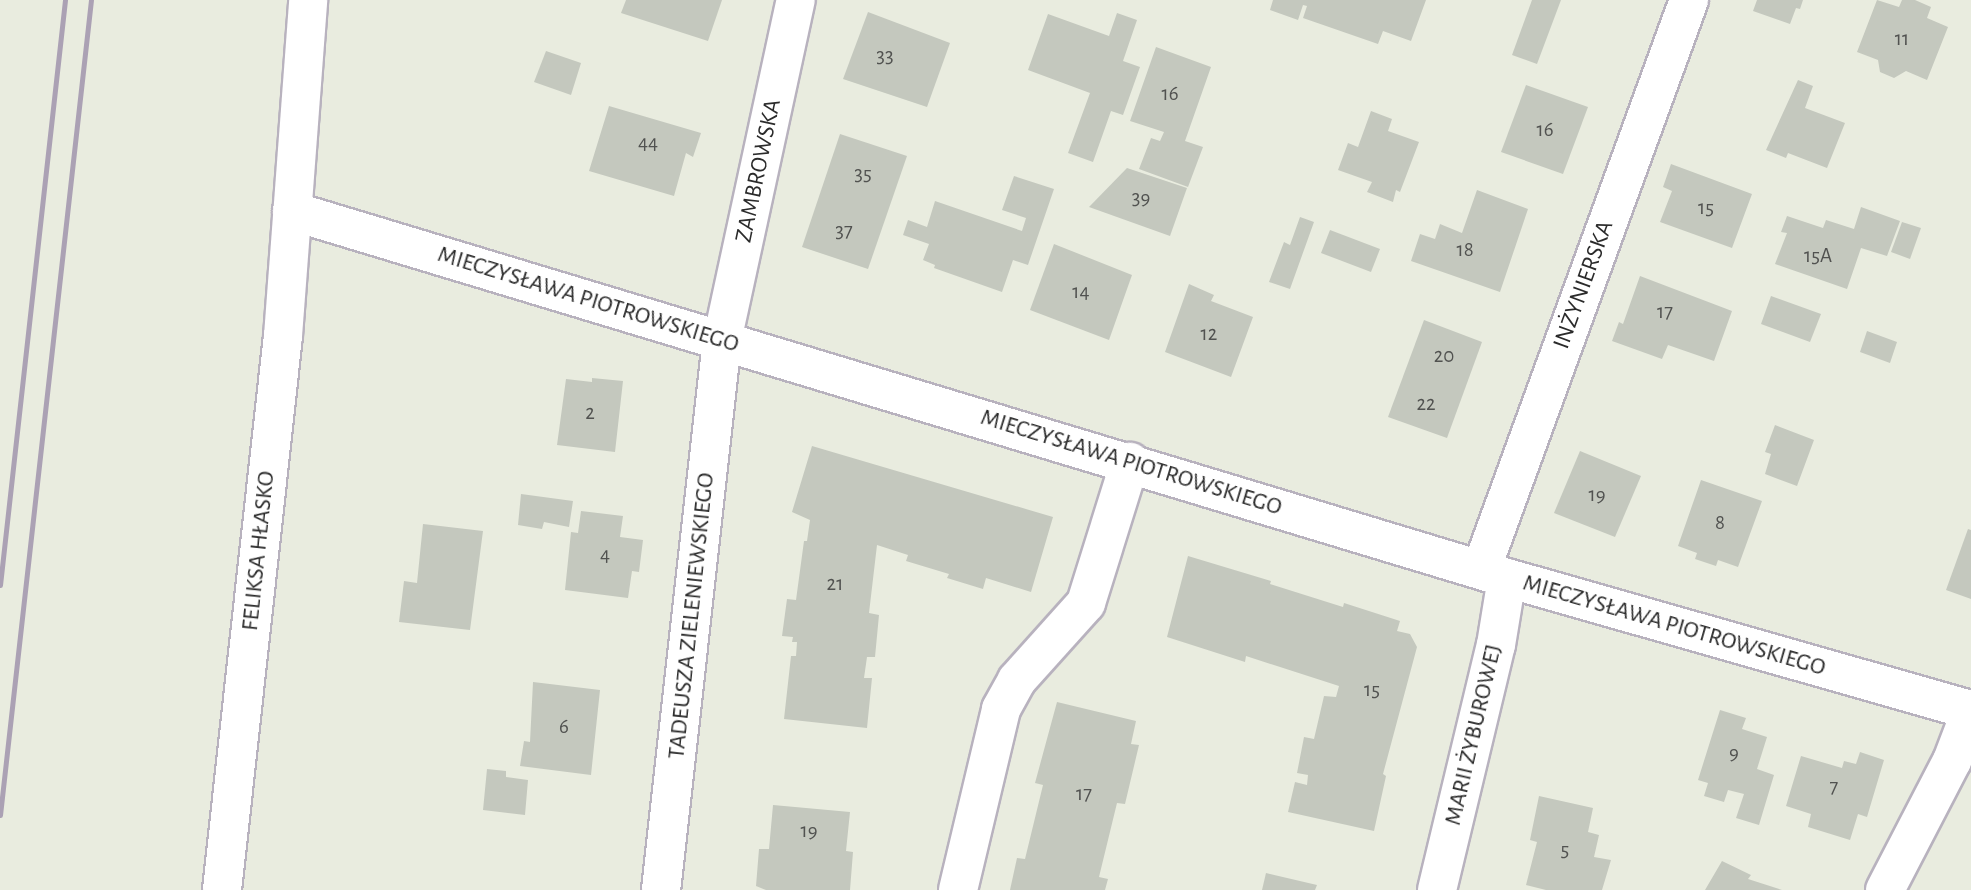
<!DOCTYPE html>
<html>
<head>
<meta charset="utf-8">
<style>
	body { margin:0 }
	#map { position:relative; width:1971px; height:890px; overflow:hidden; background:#e9ecdf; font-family:"Alegreya Sans",sans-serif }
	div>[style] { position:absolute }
	.building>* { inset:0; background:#c4c8be }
	.roads { filter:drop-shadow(2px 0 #b8b2be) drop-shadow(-2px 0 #b8b2be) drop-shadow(0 2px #b8b2be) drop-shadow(0 -2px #b8b2be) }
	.minor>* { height:38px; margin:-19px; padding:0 19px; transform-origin:19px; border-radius:19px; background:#fff }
	.rail>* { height:5px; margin:-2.5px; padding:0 2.5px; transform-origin:2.5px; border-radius:2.5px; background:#aba1b4 }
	span { translate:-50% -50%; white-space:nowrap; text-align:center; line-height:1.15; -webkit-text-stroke:5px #fff; paint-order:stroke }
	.number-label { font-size:21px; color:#515250 }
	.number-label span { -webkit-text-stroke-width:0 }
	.street-label { font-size:24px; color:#2b2b2b }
</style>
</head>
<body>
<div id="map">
	<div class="building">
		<i style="clip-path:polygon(626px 0,722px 0,708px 41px,621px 13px)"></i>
		<i style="clip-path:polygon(1273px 0,1426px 0,1411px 41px,1383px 31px,1378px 44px,1303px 18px,1307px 6px,1303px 5px,1298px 20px,1270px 10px)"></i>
		<i style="clip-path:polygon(1532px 0,1561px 0,1537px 64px,1512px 55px)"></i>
		<i style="clip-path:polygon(1757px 0,1803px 0,1800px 9px,1796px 8px,1790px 24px,1753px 11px)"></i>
		<i style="clip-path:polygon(1877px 0,1899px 7px,1902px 0,1915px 0,1931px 7px,1927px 18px,1948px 27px,1927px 80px,1906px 71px,1894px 78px,1880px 72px,1878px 60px,1857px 52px)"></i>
		<i style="clip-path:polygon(868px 12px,950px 43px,927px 107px,843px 79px)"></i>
		<i style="clip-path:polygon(1117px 13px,1137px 20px,1123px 61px,1140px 67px,1123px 115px,1111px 111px,1093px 162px,1068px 153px,1090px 93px,1028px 70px,1048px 14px,1109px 36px)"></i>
		<i style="clip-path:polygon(1156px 47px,1211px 67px,1185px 141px,1203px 147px,1188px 187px,1139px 169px,1151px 138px,1160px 141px,1164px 132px,1130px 121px)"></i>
		<i style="clip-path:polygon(546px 51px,581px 63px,571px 95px,534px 82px)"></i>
		<i style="clip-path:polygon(1798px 80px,1813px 86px,1805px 108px,1845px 123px,1827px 168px,1788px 153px,1786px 158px,1766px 150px)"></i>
		<i style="clip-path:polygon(1526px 85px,1588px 107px,1563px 174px,1501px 152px)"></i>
		<i style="clip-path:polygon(609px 106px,701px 133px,693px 157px,686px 153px,674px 196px,589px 171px)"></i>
		<i style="clip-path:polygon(1371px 111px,1392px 119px,1388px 131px,1419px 142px,1400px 192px,1396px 190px,1393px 202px,1367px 192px,1372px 182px,1338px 170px,1348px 143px,1358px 147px)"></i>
		<i style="clip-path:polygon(840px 134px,907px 156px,868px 269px,802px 247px)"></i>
		<i style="clip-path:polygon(1671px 164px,1752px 194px,1732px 248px,1660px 222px,1672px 191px,1663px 187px)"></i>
		<i style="clip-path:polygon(1127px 168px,1187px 188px,1170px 236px,1089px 207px)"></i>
		<i style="clip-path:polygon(1014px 176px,1054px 189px,1028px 265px,1013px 260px,1002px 292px,934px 268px,935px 265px,923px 260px,929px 244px,903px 235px,908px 220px,927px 227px,935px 201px,1022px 231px,1026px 218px,1002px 210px)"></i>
		<i style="clip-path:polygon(1477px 190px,1528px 209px,1500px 292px,1411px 261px,1420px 234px,1435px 239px,1440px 224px,1462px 233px)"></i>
		<i style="clip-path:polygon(1861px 207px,1900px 221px,1887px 256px,1861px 248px,1847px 289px,1775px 264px,1787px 233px,1781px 232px,1787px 216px,1823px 228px,1826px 220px,1854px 229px)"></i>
		<i style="clip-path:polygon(1300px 217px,1314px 222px,1290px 289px,1269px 282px,1284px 242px,1290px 245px)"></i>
		<i style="clip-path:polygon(1902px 222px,1921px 228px,1910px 259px,1891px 252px)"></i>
		<i style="clip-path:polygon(1330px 230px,1380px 249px,1371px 272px,1321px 253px)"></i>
		<i style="clip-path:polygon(1054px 244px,1132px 275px,1109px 340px,1030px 310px)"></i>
		<i style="clip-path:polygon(1640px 276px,1732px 311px,1714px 361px,1668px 345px,1662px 359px,1612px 341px,1619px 322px,1623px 324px)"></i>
		<i style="clip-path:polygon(1189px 284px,1214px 295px,1211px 301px,1253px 317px,1231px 377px,1165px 352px)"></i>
		<i style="clip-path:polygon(1771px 296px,1821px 314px,1810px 342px,1761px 324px)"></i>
		<i style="clip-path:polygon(1424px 320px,1482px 342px,1447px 438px,1388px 417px)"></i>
		<i style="clip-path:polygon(1867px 331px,1897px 342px,1890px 363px,1860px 352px)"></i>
		<i style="clip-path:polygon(592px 378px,623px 381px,615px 452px,557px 445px,566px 379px,592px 382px)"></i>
		<i style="clip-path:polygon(1775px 425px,1814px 440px,1797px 486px,1765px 474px,1771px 454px,1765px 452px)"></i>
		<i style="clip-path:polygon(812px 446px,1053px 517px,1031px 592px,986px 578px,983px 589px,947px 578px,949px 574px,906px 561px,908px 555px,877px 545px,869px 613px,879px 615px,875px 657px,867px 657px,864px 678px,872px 678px,867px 728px,784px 719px,791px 656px,796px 656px,797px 642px,792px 642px,793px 637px,782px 636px,787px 599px,796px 600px,804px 541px,807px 541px,810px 520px,792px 512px)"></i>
		<i style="clip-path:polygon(1580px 451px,1641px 476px,1615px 537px,1554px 513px)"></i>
		<i style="clip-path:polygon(1701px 480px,1762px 501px,1738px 567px,1718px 560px,1716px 566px,1695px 559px,1697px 553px,1678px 546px)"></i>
		<i style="clip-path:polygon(521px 494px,573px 501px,569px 527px,544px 522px,542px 529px,518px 525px)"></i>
		<i style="clip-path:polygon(581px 511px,623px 516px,620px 537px,643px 540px,639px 572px,632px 571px,628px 598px,565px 590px,571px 532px,578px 533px)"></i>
		<i style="clip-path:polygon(423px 524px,483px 531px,470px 630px,399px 622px,404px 581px,417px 583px)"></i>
		<i style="clip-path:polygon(1968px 529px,1971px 530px,1971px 599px,1946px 590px)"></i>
		<i style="clip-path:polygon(1188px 556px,1271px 581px,1270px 584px,1343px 607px,1344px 603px,1400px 621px,1397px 631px,1410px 634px,1417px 647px,1383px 774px,1386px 776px,1374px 831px,1288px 812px,1295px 782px,1307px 785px,1308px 775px,1297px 773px,1304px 737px,1314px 739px,1324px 696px,1336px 697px,1339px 686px,1246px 656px,1245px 662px,1167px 637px)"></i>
		<i style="clip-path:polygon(533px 682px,600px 690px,591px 775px,520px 766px,524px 741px,530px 742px)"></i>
		<i style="clip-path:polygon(1057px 702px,1136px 721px,1131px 744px,1139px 745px,1125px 804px,1117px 803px,1099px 877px,1108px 879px,1105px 890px,1010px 890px,1017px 858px,1025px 859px,1043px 785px,1035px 783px)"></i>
		<i style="clip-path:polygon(1720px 710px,1746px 718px,1742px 729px,1767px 737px,1757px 769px,1774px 775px,1759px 825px,1736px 818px,1744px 794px,1728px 790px,1724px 802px,1704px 796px,1708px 783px,1698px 780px)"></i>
		<i style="clip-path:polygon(1860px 752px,1884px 760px,1867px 817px,1858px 814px,1850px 840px,1808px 827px,1811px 814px,1786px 806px,1801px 756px,1842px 768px,1844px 761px,1856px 764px)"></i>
		<i style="clip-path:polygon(487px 769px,506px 771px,506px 777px,528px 780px,525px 815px,483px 810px)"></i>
		<i style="clip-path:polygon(1539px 796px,1593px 808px,1588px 832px,1599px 835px,1594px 857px,1611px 860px,1602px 890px,1546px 890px,1526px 885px,1537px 842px,1530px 840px)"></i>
		<i style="clip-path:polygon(773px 805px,850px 812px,846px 851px,853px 852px,850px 890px,766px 890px,756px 886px,759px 849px,769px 849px)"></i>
		<i style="clip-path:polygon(1722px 861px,1751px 875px,1748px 879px,1782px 890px,1705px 890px)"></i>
		<i style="clip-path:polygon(1266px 873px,1317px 885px,1315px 890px,1262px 890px)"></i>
	</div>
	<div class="roads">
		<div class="minor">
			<i style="left:292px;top:211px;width:1269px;rotate:16.81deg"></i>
			<i style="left:1507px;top:578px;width:482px;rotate:15.9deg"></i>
			<i style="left:1481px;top:570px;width:607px;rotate:-69.95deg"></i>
			<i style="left:222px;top:890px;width:557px;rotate:-83.72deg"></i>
			<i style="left:283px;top:336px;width:337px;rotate:-85.7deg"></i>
			<i style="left:661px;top:890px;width:552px;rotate:-83.66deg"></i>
			<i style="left:722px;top:341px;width:349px;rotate:-77.8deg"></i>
			<i style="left:958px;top:890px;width:186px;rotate:-76.6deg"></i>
			<i style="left:1001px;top:709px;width:33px;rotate:-61deg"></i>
			<i style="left:1017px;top:680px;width:103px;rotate:-48.1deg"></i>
			<i style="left:1086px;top:603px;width:148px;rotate:-72.7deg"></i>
			<i style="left:1437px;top:890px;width:252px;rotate:-76.5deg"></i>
			<i style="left:1496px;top:645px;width:68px;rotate:-80.7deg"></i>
			<i style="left:1885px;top:890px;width:145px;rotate:-62.6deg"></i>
			<i style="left:1952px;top:761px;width:53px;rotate:-69.2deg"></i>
		</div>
	</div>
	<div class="rail">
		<i style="left:0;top:585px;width:589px;rotate:-83.66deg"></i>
		<i style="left:0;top:815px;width:820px;rotate:-83.63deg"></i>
	</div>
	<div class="number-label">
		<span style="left:1902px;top:39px">11</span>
		<span style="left:885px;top:56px">33</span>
		<span style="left:1170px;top:94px">16</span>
		<span style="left:1545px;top:130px">16</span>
		<span style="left:648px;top:143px">44</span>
		<span style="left:863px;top:174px">35</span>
		<span style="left:1141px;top:198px">39</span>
		<span style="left:1706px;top:208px">15</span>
		<span style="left:844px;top:231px">37</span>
		<span style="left:1465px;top:250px">18</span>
		<span style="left:1818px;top:256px">15A</span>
		<span style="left:1081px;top:292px">14</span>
		<span style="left:1665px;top:312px">17</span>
		<span style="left:1209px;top:334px">12</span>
		<span style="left:1444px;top:356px">20</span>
		<span style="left:1426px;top:404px">22</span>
		<span style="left:590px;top:413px">2</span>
		<span style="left:1597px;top:495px">19</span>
		<span style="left:1720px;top:523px">8</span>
		<span style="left:605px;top:555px">4</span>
		<span style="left:835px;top:584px">21</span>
		<span style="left:1372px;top:690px">15</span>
		<span style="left:564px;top:727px">6</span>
		<span style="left:1734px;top:753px">9</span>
		<span style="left:1834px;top:787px">7</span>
		<span style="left:1084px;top:794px">17</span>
		<span style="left:809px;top:831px">19</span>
		<span style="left:1565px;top:850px">5</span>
	</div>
	<div class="street-label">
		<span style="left:759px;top:171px;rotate:-78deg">ZAMBROWSKA</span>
		<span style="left:1584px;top:285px;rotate:-70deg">INŻYNIERSKA</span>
		<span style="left:588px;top:300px;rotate:17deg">MIECZYSŁAWA PIOTROWSKIEGO</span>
		<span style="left:1131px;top:463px;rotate:17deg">MIECZYSŁAWA PIOTROWSKIEGO</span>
		<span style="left:259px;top:551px;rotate:-84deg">FELIKSA HŁASKO</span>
		<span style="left:692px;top:616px;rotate:-84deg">TADEUSZA ZIELENIEWSKIEGO</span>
		<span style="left:1674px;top:626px;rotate:16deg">MIECZYSŁAWA PIOTROWSKIEGO</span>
		<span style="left:1474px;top:735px;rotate:-77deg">MARII ŻYBUROWEJ</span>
	</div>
</div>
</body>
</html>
